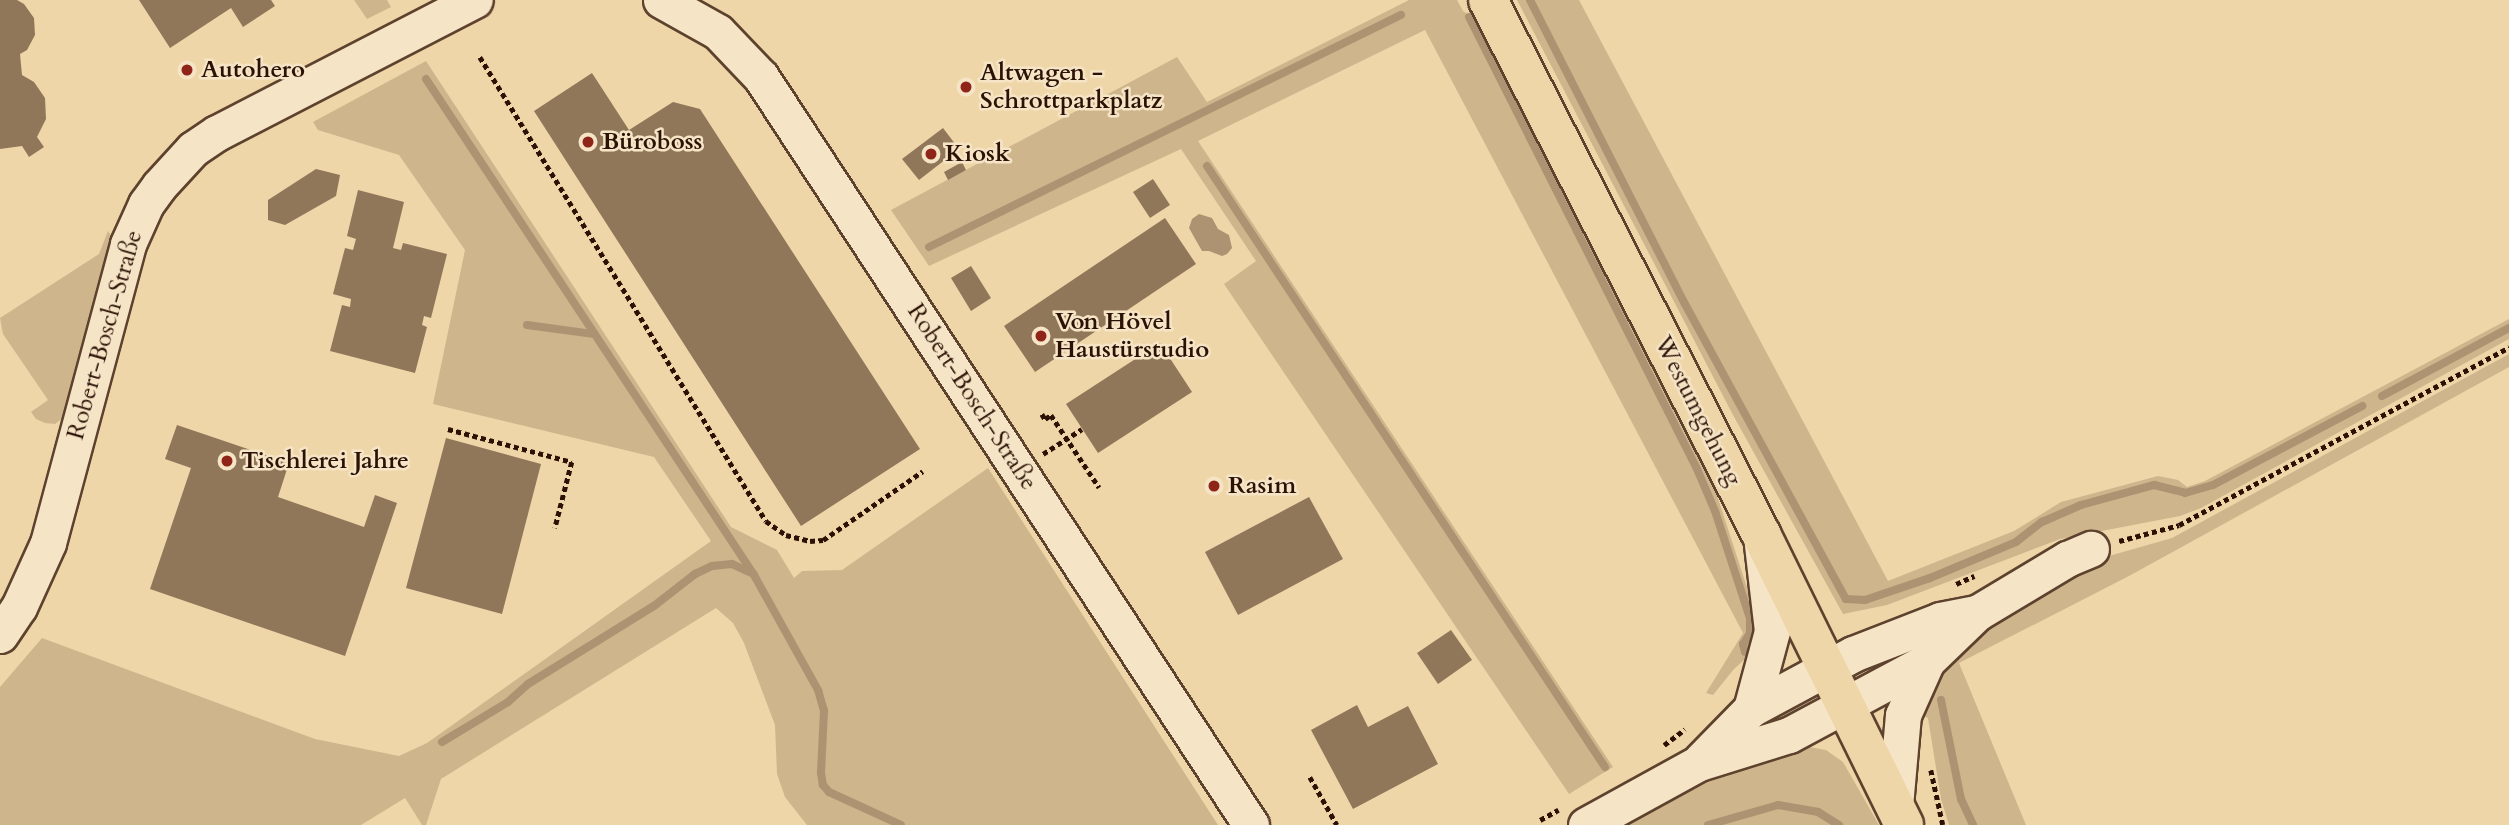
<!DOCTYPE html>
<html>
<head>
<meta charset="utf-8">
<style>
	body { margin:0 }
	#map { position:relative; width:2509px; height:825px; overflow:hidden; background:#efd6a8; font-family:Cardo,serif }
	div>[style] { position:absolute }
	.green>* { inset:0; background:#ceb58c }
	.water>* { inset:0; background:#ad9371 }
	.stream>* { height:8px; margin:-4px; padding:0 4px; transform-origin:4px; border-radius:4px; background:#ad9371 }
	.building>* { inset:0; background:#91775a }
	.path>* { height:4.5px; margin-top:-2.25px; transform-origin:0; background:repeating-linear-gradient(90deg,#2c1105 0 5px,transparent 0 8.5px) }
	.roads { filter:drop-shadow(2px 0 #5d422e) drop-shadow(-2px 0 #5d422e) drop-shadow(0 2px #5d422e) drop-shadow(0 -2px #5d422e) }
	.minor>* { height:35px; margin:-17.5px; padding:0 17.5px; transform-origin:17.5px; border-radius:17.5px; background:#f5e4c6 }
	.major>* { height:38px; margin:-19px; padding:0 19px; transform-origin:19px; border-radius:19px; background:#efd6a8 }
	.dots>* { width:19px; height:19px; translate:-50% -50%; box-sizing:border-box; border:4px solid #f5e4c6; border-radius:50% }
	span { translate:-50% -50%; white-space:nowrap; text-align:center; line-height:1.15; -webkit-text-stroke:5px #f5e4c6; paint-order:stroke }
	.poi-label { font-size:24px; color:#2c1105; font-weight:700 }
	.left { translate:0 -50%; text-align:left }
	.street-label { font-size:24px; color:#2c1105 }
</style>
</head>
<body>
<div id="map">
	<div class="green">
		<i style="clip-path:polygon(354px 0,387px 0,391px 7px,367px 19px)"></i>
		<i style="clip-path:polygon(1409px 0,1457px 0,1463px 11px,1479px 21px,1712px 480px,1756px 615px,1755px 658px,1744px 660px,1734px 669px,1713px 695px,1706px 693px,1743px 633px,1425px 30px,1198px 141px,1613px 767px,1569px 794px,1224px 284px,1256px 261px,1181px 149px,929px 266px,891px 210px,1177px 57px,1207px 102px)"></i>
		<i style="clip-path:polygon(1517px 0,1579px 0,1888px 581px,2014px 531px,2061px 502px,2158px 476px,2178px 480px,2187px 487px,2205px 481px,2509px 319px,2509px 339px,2201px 508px,2180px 516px,2060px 539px,1887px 605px,1843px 614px,1733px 415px)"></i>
		<i style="clip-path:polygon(426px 61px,731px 527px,777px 550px,794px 578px,802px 571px,842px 570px,988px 468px,1218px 825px,807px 825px,785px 797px,777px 774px,775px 725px,744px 643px,733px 623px,716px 608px,441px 779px,426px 825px,422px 825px,405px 798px,361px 825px,0 825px,0 687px,42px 638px,315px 739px,399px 756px,427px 743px,711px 541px,654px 457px,433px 404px,465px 250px,399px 155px,318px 130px,313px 122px)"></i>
		<i style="clip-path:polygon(108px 231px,114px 240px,67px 415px,55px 424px,45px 423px,36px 419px,31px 412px,48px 400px,3px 334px,0 318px,99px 254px)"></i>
		<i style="clip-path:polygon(2509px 354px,2509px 367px,2129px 576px,1959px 663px,2026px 825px,1949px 825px,1941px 799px,1928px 718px,1914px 712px,1942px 666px,1957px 659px,1955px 656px,1994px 623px,2095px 560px,2172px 538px)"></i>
		<i style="clip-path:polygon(1798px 745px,1826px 750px,1843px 762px,1879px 825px,1621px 825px,1731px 771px)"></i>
	</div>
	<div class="water">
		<i style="clip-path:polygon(1199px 214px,1212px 218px,1218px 229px,1229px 235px,1232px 248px,1227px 254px,1222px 256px,1209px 251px,1202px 251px,1189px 228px,1192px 219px)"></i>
	</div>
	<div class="stream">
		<i style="left:1530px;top:0;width:341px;rotate:63deg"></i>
		<i style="left:1685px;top:304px;width:336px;rotate:61.4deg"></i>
		<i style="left:1846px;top:599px;width:19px;rotate:3deg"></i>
		<i style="left:1865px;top:600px;width:69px;rotate:-18.7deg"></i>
		<i style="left:1930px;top:578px;width:93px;rotate:-22.7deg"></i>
		<i style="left:2016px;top:542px;width:33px;rotate:-38deg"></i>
		<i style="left:2042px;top:522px;width:43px;rotate:-23.6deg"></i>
		<i style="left:2081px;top:505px;width:76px;rotate:-15.3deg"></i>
		<i style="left:2154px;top:485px;width:32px;rotate:14deg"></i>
		<i style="left:2185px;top:493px;width:29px;rotate:-16deg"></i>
		<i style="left:2213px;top:485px;width:169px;rotate:-27.9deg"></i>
		<i style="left:1469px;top:17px;width:506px;rotate:63.23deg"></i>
		<i style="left:1697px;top:469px;width:46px;rotate:66.8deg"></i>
		<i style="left:1715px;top:511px;width:113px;rotate:71.9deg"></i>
		<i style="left:1750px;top:618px;width:15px;rotate:90deg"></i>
		<i style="left:1750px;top:633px;width:13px;rotate:122deg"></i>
		<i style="left:1743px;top:644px;width:8px;rotate:76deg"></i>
		<i style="left:426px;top:79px;width:595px;rotate:56.52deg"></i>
		<i style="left:754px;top:575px;width:132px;rotate:60.9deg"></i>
		<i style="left:818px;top:690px;width:22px;rotate:74deg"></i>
		<i style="left:824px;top:711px;width:62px;rotate:92.8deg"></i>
		<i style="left:821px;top:773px;width:12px;rotate:81deg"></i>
		<i style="left:823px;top:785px;width:9px;rotate:49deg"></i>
		<i style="left:829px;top:792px;width:79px;rotate:24.6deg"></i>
		<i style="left:1207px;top:166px;width:721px;rotate:56.49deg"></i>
		<i style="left:929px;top:247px;width:526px;rotate:-26.18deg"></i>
		<i style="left:527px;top:325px;width:68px;rotate:7.7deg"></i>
		<i style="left:2382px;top:396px;width:144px;rotate:-28.2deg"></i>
		<i style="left:1941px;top:700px;width:101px;rotate:78.6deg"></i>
		<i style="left:1961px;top:799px;width:29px;rotate:65deg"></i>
		<i style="left:442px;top:742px;width:77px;rotate:-31.2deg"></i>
		<i style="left:508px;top:702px;width:27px;rotate:-42deg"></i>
		<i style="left:528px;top:684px;width:148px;rotate:-31.8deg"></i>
		<i style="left:654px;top:606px;width:52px;rotate:-38deg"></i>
		<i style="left:695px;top:574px;width:19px;rotate:-25deg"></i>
		<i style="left:712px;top:566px;width:20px;rotate:-6deg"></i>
		<i style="left:732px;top:564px;width:21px;rotate:25deg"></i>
		<i style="left:1708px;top:825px;width:73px;rotate:-15.9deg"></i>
		<i style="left:1778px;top:805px;width:41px;rotate:9.9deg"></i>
		<i style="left:1818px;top:812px;width:25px;rotate:32deg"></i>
	</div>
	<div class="building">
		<i style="clip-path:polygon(0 0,17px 0,24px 4px,34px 18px,35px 35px,27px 50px,20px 54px,22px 75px,34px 82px,45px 98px,46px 119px,37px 137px,44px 147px,29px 157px,22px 146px,0 149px)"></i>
		<i style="clip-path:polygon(139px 0,271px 0,275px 6px,243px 27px,231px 8px,170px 48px)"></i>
		<i style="clip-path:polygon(592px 73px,629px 130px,673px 102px,700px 109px,920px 449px,801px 526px,534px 111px)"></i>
		<i style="clip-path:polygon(943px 128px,959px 149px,919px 180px,902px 159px)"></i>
		<i style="clip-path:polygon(962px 162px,966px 170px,948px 180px,944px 172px)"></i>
		<i style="clip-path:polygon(316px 169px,340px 175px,336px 196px,285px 225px,268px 220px,268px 200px)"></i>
		<i style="clip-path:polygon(1153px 179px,1170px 205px,1150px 218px,1133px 192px)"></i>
		<i style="clip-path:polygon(358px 190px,404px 202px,393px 248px,401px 250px,403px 243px,447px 254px,431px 318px,424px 316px,422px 325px,427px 327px,415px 373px,330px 351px,342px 305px,350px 307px,351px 299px,333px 294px,345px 248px,353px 250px,356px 239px,347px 236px)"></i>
		<i style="clip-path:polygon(1165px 218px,1196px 264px,1035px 372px,1004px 326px)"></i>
		<i style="clip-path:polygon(971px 266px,991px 298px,971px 311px,951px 278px)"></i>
		<i style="clip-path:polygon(1160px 343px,1192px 392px,1098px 453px,1066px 404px)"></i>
		<i style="clip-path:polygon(177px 425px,289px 463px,278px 497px,364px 527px,375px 495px,397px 503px,345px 656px,150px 589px,191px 468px,165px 459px)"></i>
		<i style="clip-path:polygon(446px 438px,541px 464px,502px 614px,406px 588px)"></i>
		<i style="clip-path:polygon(1309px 497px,1343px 559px,1238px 615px,1205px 552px)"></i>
		<i style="clip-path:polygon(1451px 630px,1472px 660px,1438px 684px,1417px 653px)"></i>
		<i style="clip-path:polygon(1357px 705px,1368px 727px,1408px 706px,1438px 764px,1353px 809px,1311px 730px)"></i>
	</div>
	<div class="path">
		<i style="left:480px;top:57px;width:545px;rotate:58.35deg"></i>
		<i style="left:766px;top:521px;width:24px;rotate:35deg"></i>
		<i style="left:786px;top:535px;width:25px;rotate:14deg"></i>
		<i style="left:810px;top:541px;width:13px;rotate:-4deg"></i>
		<i style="left:823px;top:540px;width:121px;rotate:-34.6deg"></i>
		<i style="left:1042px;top:414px;width:6px;rotate:59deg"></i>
		<i style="left:1045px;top:419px;width:7px;rotate:-34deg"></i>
		<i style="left:1051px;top:415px;width:87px;rotate:56.3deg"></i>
		<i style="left:448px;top:429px;width:128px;rotate:14.9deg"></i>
		<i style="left:572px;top:462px;width:68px;rotate:104.4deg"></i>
		<i style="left:1043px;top:454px;width:46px;rotate:-32.7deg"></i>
		<i style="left:2119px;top:541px;width:62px;rotate:-14.9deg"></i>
		<i style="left:2179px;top:525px;width:375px;rotate:-28.3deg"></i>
		<i style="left:1956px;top:584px;width:20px;rotate:-24deg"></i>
		<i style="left:1664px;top:745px;width:26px;rotate:-37deg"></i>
		<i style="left:1931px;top:770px;width:56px;rotate:77.7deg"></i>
		<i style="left:1310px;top:777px;width:55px;rotate:60.6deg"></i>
		<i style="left:1540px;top:820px;width:21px;rotate:-29deg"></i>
	</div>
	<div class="roads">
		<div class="minor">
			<i style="left:661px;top:0;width:65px;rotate:29.3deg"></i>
			<i style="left:718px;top:32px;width:62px;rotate:46.3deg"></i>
			<i style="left:761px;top:77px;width:894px;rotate:56.77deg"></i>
			<i style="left:0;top:635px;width:34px;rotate:-56deg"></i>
			<i style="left:19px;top:607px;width:70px;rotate:-65.6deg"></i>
			<i style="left:48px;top:543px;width:310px;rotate:-75deg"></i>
			<i style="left:128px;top:244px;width:44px;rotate:-65.8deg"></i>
			<i style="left:146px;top:204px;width:22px;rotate:-54deg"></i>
			<i style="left:159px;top:186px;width:50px;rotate:-47.4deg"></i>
			<i style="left:193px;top:149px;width:29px;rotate:-34deg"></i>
			<i style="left:217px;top:133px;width:290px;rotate:-27.3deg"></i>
			<i style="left:1751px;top:709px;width:81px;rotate:-74.9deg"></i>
			<i style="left:1772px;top:631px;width:88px;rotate:-96.6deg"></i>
			<i style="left:1701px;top:760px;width:71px;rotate:-45.6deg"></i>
			<i style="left:1751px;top:709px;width:116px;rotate:-28.3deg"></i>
			<i style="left:1853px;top:654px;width:93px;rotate:-21.3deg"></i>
			<i style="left:1940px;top:620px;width:38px;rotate:-11deg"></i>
			<i style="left:1895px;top:806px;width:91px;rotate:-85deg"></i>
			<i style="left:1903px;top:715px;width:59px;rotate:-66deg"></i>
			<i style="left:1586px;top:825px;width:129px;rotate:-28.8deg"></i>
			<i style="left:1699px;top:763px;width:94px;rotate:-17.3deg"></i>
			<i style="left:1789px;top:735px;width:157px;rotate:-28.2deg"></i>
			<i style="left:1927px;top:661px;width:69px;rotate:-43.8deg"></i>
			<i style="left:1977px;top:613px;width:105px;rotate:-31deg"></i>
			<i style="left:2067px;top:559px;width:26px;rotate:-23deg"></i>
		</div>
		<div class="major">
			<i style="left:1488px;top:0;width:600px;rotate:62.92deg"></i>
			<i style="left:1761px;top:534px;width:324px;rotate:63.8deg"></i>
		</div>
	</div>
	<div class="dots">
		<i style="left:187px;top:70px;background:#8f2418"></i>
		<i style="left:966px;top:87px;background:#8f2418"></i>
		<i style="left:588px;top:142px;background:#8f2418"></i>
		<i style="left:931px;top:154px;background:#8f2418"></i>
		<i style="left:1041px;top:336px;background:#8f2418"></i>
		<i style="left:227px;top:461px;background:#8f2418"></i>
		<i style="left:1214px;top:486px;background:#8f2418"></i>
	</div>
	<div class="poi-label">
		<span class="left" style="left:201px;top:70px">Autohero</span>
		<span class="left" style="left:980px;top:87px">Altwagen -<br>Schrottparkplatz</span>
		<span class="left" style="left:602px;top:142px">Büroboss</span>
		<span class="left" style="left:945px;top:154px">Kiosk</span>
		<span class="left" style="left:1055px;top:336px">Von Hövel<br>Haustürstudio</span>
		<span class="left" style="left:241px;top:461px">Tischlerei Jahre</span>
		<span class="left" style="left:1228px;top:486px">Rasim</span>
	</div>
	<div class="street-label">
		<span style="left:105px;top:335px;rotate:-74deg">Robert-Bosch-Straße</span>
		<span style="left:972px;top:397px;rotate:57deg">Robert-Bosch-Straße</span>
		<span style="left:1698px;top:411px;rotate:63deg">Westumgehung</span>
	</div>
</div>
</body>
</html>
